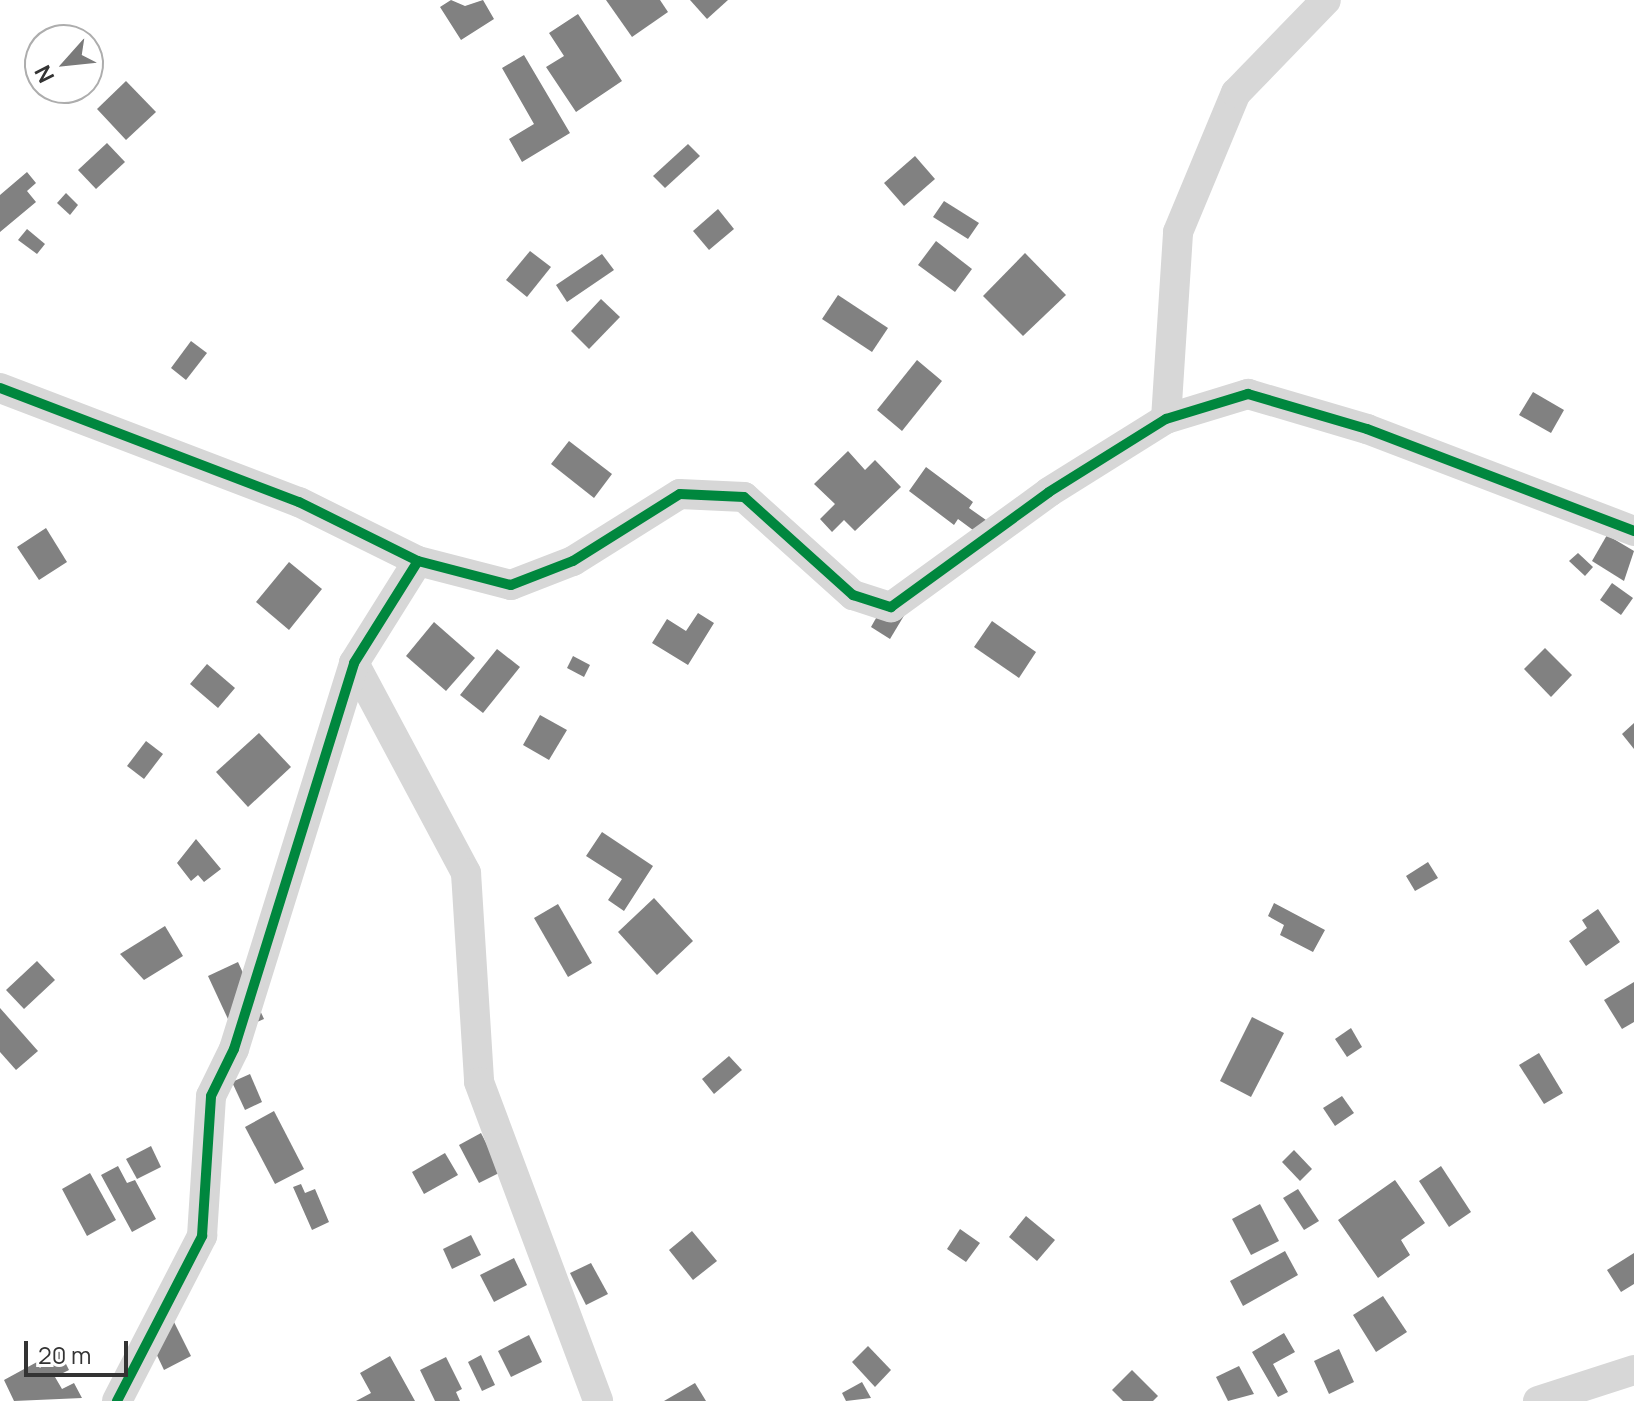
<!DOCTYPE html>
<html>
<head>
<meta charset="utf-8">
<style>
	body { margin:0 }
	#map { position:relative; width:1634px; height:1401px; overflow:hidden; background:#fff; font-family:Manrope,sans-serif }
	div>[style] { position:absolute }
	.building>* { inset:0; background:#818181 }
	.minor>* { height:30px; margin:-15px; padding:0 15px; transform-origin:15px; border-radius:15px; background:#d7d7d7 }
	.cycleway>* { height:10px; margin:-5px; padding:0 5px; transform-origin:5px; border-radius:5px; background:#00873e }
	span { translate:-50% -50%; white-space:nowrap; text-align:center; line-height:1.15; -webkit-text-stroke:8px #fff; paint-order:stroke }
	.north { position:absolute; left:24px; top:24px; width:80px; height:80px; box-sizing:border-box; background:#fff; border:2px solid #adadad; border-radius:50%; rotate:243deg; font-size:22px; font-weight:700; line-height:32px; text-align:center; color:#333 }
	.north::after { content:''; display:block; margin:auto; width:28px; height:36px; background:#7a7a7a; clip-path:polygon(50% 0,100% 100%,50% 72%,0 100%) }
	.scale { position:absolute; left:24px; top:1341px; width:104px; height:36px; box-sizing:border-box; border:4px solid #333; border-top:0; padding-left:10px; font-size:24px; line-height:28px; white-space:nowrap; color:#333; -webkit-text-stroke:6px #fff; paint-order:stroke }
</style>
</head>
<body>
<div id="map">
	<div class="building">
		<i style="clip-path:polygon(451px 0,465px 6px,483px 0,494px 19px,461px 40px,440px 7px)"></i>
		<i style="clip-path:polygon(606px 0,660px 0,668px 12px,632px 37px)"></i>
		<i style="clip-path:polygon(690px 0,728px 0,707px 19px)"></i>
		<i style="clip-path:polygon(578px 14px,622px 81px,576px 112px,546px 67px,564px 56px,549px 33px)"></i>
		<i style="clip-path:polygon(524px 55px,570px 133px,522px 162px,509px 139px,534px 124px,502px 68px)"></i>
		<i style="clip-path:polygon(126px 81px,156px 112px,126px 140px,97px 109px)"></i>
		<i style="clip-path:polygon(107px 143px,125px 162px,96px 189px,78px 170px)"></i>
		<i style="clip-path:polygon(688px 144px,700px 156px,665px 188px,653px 176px)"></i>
		<i style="clip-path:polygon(915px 156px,935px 179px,904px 206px,884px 183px)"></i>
		<i style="clip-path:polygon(27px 172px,36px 183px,27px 191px,36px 202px,0 232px,0 195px)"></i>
		<i style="clip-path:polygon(66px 193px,78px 205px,70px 215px,57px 203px)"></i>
		<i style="clip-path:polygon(944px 201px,979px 223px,968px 239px,933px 217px)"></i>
		<i style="clip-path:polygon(718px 209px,734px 229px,709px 250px,693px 231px)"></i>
		<i style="clip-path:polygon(27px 229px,45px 244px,37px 254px,18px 240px)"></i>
		<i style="clip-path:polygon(936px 241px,972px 269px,955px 292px,918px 265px)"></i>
		<i style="clip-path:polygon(530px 251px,551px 267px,527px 297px,506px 280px)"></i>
		<i style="clip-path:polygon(1025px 253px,1066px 295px,1023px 336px,983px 296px)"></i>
		<i style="clip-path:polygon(602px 254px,614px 270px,567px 302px,556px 285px)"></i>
		<i style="clip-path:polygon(838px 295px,888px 328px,872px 352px,822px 319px)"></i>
		<i style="clip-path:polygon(601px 299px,620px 317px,589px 349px,571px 331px)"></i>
		<i style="clip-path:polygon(191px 341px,207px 353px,186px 380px,171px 368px)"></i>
		<i style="clip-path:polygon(917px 360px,942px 381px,902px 431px,877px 410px)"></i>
		<i style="clip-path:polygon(1533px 392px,1564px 410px,1551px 433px,1519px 415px)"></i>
		<i style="clip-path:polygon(569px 441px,612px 474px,594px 498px,551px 464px)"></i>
		<i style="clip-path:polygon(848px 451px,865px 470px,875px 460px,901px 487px,855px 531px,844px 520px,832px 532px,820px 519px,835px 504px,814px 484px)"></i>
		<i style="clip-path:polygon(926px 467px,973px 502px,969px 508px,986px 520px,977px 533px,958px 519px,954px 525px,909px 491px)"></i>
		<i style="clip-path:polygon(46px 528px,67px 562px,39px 580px,17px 547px)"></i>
		<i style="clip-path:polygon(1607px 535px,1634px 551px,1624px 581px,1592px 561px)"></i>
		<i style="clip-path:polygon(1578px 553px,1593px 567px,1585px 576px,1569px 561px)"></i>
		<i style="clip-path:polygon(289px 562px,322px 589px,289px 630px,256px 602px)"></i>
		<i style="clip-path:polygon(1612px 583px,1633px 598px,1621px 615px,1600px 600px)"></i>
		<i style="clip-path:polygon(888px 597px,908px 609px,890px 639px,871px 627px)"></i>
		<i style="clip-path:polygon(698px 613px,714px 623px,688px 665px,652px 643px,667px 619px,686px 631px)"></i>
		<i style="clip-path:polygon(992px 621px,1036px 652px,1019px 678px,974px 647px)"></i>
		<i style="clip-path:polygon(434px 622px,475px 658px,446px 691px,406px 656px)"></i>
		<i style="clip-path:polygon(1545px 648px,1572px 675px,1551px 697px,1524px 669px)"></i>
		<i style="clip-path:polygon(497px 649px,520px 667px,483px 713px,460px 695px)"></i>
		<i style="clip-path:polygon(573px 656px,590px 665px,584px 677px,567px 668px)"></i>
		<i style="clip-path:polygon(207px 664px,235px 688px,218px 708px,190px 684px)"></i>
		<i style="clip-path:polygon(540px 715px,567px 730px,549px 760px,523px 745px)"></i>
		<i style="clip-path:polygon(1634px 723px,1634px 749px,1622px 734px)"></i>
		<i style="clip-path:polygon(259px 733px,291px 767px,248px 807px,216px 772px)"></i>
		<i style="clip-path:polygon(146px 741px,163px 754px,144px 779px,127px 766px)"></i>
		<i style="clip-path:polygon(602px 832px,653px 866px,624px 911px,608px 900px,622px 879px,586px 856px)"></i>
		<i style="clip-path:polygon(196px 839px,221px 869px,204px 882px,198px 875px,191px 881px,177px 863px)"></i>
		<i style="clip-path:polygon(1428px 862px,1438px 878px,1415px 891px,1406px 876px)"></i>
		<i style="clip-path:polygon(654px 898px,693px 941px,657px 975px,618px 932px)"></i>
		<i style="clip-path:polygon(1274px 903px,1325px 930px,1313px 952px,1280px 935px,1284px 925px,1268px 916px)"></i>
		<i style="clip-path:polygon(558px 904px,592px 963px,568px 977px,534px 918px)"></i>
		<i style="clip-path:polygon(1598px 909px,1620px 942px,1586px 966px,1569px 941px,1587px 928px,1582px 920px)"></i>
		<i style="clip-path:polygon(165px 926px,183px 956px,144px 980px,120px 954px)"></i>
		<i style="clip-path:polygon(37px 961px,55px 980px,24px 1009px,6px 990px)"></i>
		<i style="clip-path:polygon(238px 962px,264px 1019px,234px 1032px,208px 976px)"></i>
		<i style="clip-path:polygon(1634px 982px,1634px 1022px,1622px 1029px,1604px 1000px)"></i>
		<i style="clip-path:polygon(0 1008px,38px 1051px,16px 1070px,0 1052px)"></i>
		<i style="clip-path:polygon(1252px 1017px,1284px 1033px,1251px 1097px,1220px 1081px)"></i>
		<i style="clip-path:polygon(1351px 1028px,1362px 1047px,1347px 1057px,1335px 1039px)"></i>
		<i style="clip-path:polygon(1539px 1053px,1563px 1093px,1544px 1104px,1519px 1065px)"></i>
		<i style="clip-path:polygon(729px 1056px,742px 1070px,714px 1094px,702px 1079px)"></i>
		<i style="clip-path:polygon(250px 1074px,262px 1102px,245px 1110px,232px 1082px)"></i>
		<i style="clip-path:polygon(1342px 1096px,1354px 1113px,1335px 1126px,1323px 1108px)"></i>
		<i style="clip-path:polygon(274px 1111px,304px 1169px,275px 1184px,245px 1127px)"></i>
		<i style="clip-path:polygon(481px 1133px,501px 1172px,479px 1183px,459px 1145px)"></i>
		<i style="clip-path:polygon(151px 1146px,161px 1167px,137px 1179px,126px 1159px)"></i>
		<i style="clip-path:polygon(1294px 1150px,1312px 1169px,1300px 1181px,1282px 1162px)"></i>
		<i style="clip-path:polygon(445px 1153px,458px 1175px,424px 1194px,412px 1172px)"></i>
		<i style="clip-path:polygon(118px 1166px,127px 1183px,135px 1180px,156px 1219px,132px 1232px,101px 1175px)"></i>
		<i style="clip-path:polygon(1441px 1166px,1471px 1212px,1449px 1227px,1419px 1181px)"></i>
		<i style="clip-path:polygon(90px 1173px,116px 1220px,87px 1236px,62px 1189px)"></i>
		<i style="clip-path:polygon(1395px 1180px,1425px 1223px,1401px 1240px,1410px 1255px,1378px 1278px,1338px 1220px)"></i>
		<i style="clip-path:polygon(301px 1184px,305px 1193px,315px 1189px,329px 1222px,312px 1230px,293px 1187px)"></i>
		<i style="clip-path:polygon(1298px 1189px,1319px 1221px,1304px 1230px,1283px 1198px)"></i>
		<i style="clip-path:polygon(1260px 1204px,1279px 1241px,1251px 1255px,1232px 1219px)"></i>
		<i style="clip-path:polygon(1026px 1216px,1055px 1240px,1037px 1261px,1009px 1237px)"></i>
		<i style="clip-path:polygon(960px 1229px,980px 1243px,966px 1262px,947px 1249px)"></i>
		<i style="clip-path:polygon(692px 1231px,717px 1261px,693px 1280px,669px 1250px)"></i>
		<i style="clip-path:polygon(471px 1235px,481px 1255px,452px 1269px,443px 1249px)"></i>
		<i style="clip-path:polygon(1285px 1251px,1298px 1275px,1243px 1306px,1230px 1281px)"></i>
		<i style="clip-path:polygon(1634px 1253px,1634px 1284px,1621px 1292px,1607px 1270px)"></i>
		<i style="clip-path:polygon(514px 1258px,527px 1285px,494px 1302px,480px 1275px)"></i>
		<i style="clip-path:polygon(591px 1263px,608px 1294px,586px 1305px,570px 1273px)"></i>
		<i style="clip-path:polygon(1383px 1296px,1407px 1332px,1376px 1352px,1353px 1315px)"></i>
		<i style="clip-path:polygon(170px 1314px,191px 1356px,164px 1370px,144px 1328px)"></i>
		<i style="clip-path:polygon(1284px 1333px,1295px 1352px,1273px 1364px,1288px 1392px,1278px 1397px,1252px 1352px)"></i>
		<i style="clip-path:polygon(529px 1335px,542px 1362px,511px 1377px,498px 1351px)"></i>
		<i style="clip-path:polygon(868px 1346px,891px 1370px,875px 1387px,852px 1362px)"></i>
		<i style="clip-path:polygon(1339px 1349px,1354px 1382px,1329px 1394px,1314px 1361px)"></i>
		<i style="clip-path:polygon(59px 1350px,69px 1370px,55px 1377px,62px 1389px,74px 1383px,82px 1398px,14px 1401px,4px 1380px)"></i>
		<i style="clip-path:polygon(481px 1355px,495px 1385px,482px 1391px,468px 1362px)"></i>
		<i style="clip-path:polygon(390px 1356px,415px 1401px,356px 1401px,371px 1393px,360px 1373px)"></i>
		<i style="clip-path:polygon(446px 1357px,462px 1389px,456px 1392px,460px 1401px,435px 1401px,420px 1370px)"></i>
		<i style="clip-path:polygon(1239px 1366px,1254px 1394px,1228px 1401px,1216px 1377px)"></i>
		<i style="clip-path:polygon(1132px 1370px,1158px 1396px,1153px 1401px,1123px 1401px,1112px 1390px)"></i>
		<i style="clip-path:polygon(862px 1382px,871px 1398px,846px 1401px,842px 1393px)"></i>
		<i style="clip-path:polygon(695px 1383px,706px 1401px,664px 1401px)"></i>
	</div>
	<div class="minor">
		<i style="left:0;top:388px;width:320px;rotate:20.9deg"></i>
		<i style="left:299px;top:502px;width:133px;rotate:26.4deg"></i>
		<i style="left:418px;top:561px;width:96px;rotate:14.5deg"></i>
		<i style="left:511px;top:585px;width:66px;rotate:-21.2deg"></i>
		<i style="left:573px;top:561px;width:126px;rotate:-32.1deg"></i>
		<i style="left:680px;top:494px;width:64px;rotate:2.7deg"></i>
		<i style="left:744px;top:497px;width:147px;rotate:42deg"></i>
		<i style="left:853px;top:595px;width:40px;rotate:18deg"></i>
		<i style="left:891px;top:607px;width:195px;rotate:-36deg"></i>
		<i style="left:1049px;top:492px;width:138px;rotate:-32deg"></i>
		<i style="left:1166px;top:419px;width:86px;rotate:-17deg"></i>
		<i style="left:1248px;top:394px;width:124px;rotate:16.4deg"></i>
		<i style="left:1367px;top:429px;width:286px;rotate:20.9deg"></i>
		<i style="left:1166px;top:419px;width:187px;rotate:-86.3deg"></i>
		<i style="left:1178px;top:232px;width:151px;rotate:-67.4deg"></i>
		<i style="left:1236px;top:93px;width:129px;rotate:-45.9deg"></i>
		<i style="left:354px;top:663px;width:238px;rotate:61.9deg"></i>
		<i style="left:466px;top:873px;width:209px;rotate:86.4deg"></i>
		<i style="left:479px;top:1082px;width:340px;rotate:69.5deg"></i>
		<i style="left:117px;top:1401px;width:186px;rotate:-62.7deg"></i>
		<i style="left:202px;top:1236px;width:140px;rotate:-86.3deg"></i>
		<i style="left:211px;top:1096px;width:52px;rotate:-63.9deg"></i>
		<i style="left:234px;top:1049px;width:404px;rotate:-72.7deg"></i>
		<i style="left:354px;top:663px;width:120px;rotate:-57.9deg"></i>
		<i style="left:1538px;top:1401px;width:101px;rotate:-17.9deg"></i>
	</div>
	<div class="cycleway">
		<i style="left:0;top:388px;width:320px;rotate:20.9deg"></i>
		<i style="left:299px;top:502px;width:133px;rotate:26.4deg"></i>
		<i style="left:418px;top:561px;width:96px;rotate:14.5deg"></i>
		<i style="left:511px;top:585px;width:66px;rotate:-21.2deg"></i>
		<i style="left:573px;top:561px;width:126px;rotate:-32.1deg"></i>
		<i style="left:680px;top:494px;width:64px;rotate:2.7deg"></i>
		<i style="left:744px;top:497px;width:147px;rotate:42deg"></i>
		<i style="left:853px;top:595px;width:40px;rotate:18deg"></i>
		<i style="left:891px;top:607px;width:195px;rotate:-36deg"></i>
		<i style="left:1049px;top:492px;width:138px;rotate:-32deg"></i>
		<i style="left:1166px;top:419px;width:86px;rotate:-17deg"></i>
		<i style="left:1248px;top:394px;width:124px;rotate:16.4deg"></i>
		<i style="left:1367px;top:429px;width:286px;rotate:20.9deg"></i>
		<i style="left:117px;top:1401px;width:186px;rotate:-62.7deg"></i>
		<i style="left:202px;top:1236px;width:140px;rotate:-86.3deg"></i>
		<i style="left:211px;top:1096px;width:52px;rotate:-63.9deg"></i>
		<i style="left:234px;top:1049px;width:404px;rotate:-72.7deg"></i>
		<i style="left:354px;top:663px;width:120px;rotate:-57.9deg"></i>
	</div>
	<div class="north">N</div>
	<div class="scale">20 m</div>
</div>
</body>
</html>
